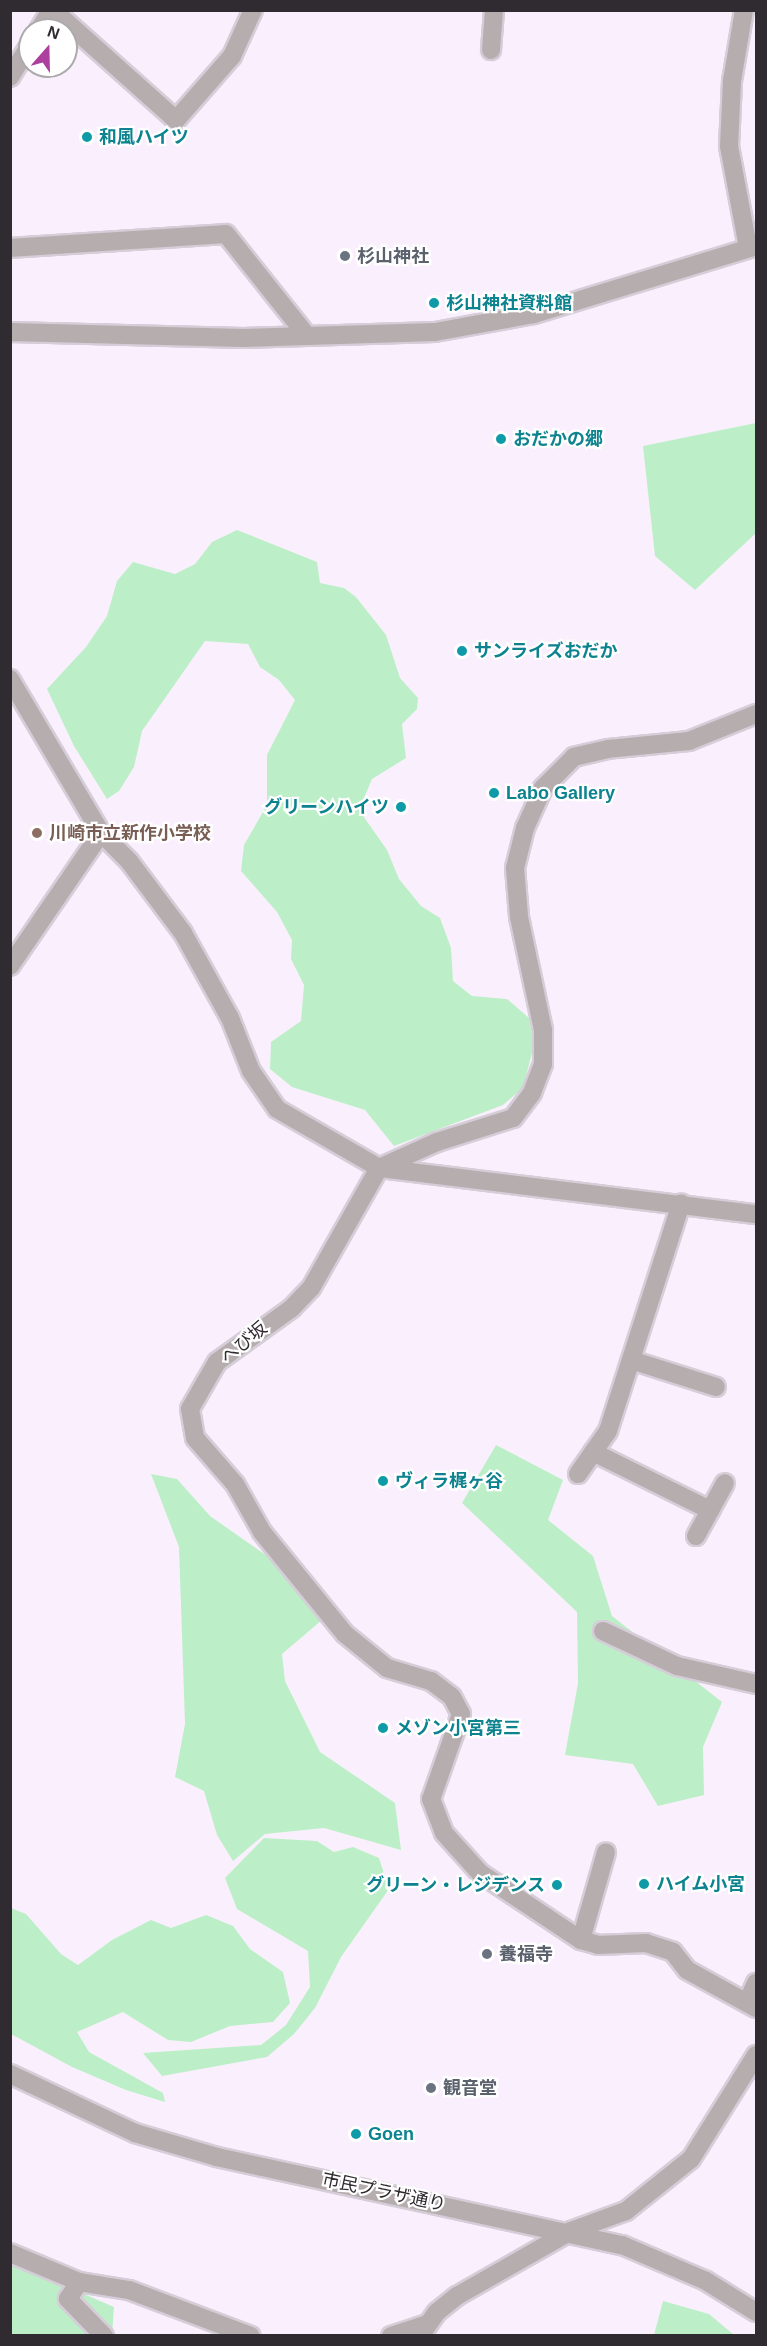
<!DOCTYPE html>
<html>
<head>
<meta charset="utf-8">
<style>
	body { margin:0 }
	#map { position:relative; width:767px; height:2346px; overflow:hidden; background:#faf0fd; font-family:Arial,"Noto Sans JP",sans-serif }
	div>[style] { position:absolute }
	.green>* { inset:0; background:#bcefc7 }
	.roads { filter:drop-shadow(2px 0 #d5cdd8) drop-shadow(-2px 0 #d5cdd8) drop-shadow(0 2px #d5cdd8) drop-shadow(0 -2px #d5cdd8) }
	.minor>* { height:18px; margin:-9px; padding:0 9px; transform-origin:9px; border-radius:9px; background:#b6adae }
	.dots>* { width:16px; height:16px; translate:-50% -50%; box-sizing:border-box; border:3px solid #fff; border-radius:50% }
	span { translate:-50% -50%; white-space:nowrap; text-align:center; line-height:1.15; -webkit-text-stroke:4.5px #fff; paint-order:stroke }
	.culture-label { font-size:18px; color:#0d838f; font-weight:700 }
	.left { translate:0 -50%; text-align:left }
	.right { translate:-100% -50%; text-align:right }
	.worship-label { font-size:18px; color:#5b616d; font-weight:700 }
	.education-label { font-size:18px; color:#785e54; font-weight:700 }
	.street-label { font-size:18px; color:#2f2b30 }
	.frame { position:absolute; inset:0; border:12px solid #2f2b30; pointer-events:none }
	.north { position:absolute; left:18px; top:18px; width:60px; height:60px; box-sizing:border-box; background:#fff; border:2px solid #acaaac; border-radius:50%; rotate:20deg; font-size:16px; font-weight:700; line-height:24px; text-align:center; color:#2f2b30 }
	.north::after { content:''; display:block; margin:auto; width:21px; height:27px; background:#ad409f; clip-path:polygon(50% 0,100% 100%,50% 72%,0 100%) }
</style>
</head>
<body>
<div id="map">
	<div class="green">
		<i style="clip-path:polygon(756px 423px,756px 533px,695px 590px,655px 556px,643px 446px)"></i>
		<i style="clip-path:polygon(237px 530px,317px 562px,320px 583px,344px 588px,356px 597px,386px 635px,400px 678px,418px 698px,417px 709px,402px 724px,406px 758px,372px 779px,359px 810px,387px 850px,399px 879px,421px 906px,440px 918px,451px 948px,453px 981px,472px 996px,507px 999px,529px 1018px,534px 1045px,523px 1088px,503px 1105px,394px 1146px,365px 1110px,292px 1087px,270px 1069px,271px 1042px,301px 1021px,304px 985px,291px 959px,292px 940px,277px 912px,241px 871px,244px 845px,267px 805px,267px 755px,295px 700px,279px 680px,260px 667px,248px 644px,205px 641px,142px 731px,134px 767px,119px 791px,107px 799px,74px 746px,47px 689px,86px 647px,107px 616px,117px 581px,133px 562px,175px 574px,195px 564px,212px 542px)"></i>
		<i style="clip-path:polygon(496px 1445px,563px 1480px,548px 1520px,593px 1556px,612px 1616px,722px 1702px,703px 1747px,704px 1795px,658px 1806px,633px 1764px,565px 1755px,578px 1683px,577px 1612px,462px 1503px)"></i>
		<i style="clip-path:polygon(151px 1474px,177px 1479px,210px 1516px,273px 1560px,322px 1620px,282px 1654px,285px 1681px,320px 1752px,395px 1803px,401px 1850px,324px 1828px,265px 1834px,233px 1861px,217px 1835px,204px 1791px,175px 1777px,185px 1724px,179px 1547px)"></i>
		<i style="clip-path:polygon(264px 1838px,317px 1841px,334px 1852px,353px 1847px,379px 1858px,389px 1889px,341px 1957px,315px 2008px,294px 2034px,267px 2057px,162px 2076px,143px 2053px,261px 2045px,286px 2025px,310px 1987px,308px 1951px,237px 1909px,225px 1878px)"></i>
		<i style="clip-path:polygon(11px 1908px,26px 1914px,61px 1954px,78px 1965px,112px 1940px,151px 1920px,171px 1928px,206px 1915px,233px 1926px,250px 1949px,283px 1972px,290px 2003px,273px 2022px,230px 2026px,191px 2042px,168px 2040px,123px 2012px,77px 2032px,89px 2052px,163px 2093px,165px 2102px,126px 2090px,72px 2067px,11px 2034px)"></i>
		<i style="clip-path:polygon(10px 2262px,114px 2307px,112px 2335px,11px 2335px)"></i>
		<i style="clip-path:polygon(663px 2301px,709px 2314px,734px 2335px,654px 2335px)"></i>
	</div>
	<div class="roads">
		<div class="minor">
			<i style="left:53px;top:10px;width:165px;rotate:41.8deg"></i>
			<i style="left:176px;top:120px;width:85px;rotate:-48.8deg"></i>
			<i style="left:232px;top:56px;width:51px;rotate:-65.5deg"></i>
			<i style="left:744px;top:10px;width:72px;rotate:99.6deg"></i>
			<i style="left:732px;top:81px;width:65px;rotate:92.6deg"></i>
			<i style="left:729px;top:146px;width:104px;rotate:79.4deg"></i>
			<i style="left:39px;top:30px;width:23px;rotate:-59deg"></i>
			<i style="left:491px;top:50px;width:40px;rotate:-85.7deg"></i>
			<i style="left:10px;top:77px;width:38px;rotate:-58deg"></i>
			<i style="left:10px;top:248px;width:216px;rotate:-3.7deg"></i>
			<i style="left:226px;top:234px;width:130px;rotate:51.5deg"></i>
			<i style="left:10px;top:332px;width:233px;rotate:1.5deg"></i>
			<i style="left:243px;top:338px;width:192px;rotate:-1.8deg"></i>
			<i style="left:435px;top:332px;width:101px;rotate:-10.3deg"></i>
			<i style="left:534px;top:314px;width:232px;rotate:-17deg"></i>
			<i style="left:10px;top:679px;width:179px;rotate:59.4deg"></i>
			<i style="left:101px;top:833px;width:40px;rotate:45deg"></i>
			<i style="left:129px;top:861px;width:90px;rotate:53.1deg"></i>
			<i style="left:183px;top:933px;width:97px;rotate:61.1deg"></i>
			<i style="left:230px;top:1018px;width:57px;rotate:68.4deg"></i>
			<i style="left:251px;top:1071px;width:46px;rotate:55.6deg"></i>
			<i style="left:277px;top:1109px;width:118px;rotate:30deg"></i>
			<i style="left:379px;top:1168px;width:380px;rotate:7deg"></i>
			<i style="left:756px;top:714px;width:72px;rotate:158.1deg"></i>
			<i style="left:689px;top:741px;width:81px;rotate:174.4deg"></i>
			<i style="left:608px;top:749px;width:35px;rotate:167deg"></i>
			<i style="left:574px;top:757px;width:44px;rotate:135deg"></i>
			<i style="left:543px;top:788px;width:44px;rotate:114.2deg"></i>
			<i style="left:525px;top:828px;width:41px;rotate:104deg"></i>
			<i style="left:515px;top:868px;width:49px;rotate:85.3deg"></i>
			<i style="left:519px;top:917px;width:116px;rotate:78deg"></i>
			<i style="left:543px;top:1030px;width:34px;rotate:90deg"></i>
			<i style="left:543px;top:1064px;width:31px;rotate:111deg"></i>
			<i style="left:532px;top:1093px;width:31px;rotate:127deg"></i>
			<i style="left:513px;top:1118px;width:80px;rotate:162.5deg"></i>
			<i style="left:437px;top:1142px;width:64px;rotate:155.9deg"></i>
			<i style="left:379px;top:1168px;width:138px;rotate:119.5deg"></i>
			<i style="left:311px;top:1288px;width:28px;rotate:134deg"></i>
			<i style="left:292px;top:1308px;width:92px;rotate:144.2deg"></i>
			<i style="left:217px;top:1362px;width:54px;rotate:119.9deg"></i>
			<i style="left:190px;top:1409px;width:29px;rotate:80deg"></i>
			<i style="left:195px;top:1438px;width:61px;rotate:49deg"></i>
			<i style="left:235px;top:1484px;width:55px;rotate:60.6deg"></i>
			<i style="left:262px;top:1532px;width:132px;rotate:50.9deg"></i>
			<i style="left:345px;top:1634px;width:54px;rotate:39deg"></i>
			<i style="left:387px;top:1668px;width:46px;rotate:16.5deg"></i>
			<i style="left:431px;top:1681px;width:26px;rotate:37deg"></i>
			<i style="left:452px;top:1697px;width:19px;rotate:62deg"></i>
			<i style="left:461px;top:1714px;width:90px;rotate:109.4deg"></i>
			<i style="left:431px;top:1799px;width:36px;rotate:69deg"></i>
			<i style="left:444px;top:1833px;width:54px;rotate:48deg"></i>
			<i style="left:480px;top:1873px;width:121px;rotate:33.6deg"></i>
			<i style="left:581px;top:1940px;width:18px;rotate:16deg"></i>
			<i style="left:598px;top:1945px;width:48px;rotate:-2.4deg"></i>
			<i style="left:646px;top:1943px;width:28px;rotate:18deg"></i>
			<i style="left:673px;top:1952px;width:23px;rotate:52deg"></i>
			<i style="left:687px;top:1970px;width:79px;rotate:28.8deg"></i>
			<i style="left:10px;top:966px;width:161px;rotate:-55.6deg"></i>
			<i style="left:631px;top:1360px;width:89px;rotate:17.6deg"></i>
			<i style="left:593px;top:1452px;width:131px;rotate:26.4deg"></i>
			<i style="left:578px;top:1474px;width:52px;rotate:-55.1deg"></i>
			<i style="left:608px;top:1431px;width:239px;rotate:-72.2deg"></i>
			<i style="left:696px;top:1536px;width:60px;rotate:-61.3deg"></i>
			<i style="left:603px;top:1631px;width:82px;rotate:25.3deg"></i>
			<i style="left:677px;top:1666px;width:81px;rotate:12.8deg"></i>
			<i style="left:581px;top:1940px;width:91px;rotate:-74.1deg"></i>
			<i style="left:747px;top:2003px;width:22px;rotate:-66deg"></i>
			<i style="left:10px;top:2074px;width:138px;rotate:25.3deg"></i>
			<i style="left:135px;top:2133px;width:85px;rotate:16.3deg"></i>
			<i style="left:217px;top:2157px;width:414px;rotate:12.3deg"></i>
			<i style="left:622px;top:2245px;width:91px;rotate:23.2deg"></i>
			<i style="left:706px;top:2281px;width:59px;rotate:31.8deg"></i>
			<i style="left:10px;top:2253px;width:75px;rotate:22.8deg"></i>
			<i style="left:104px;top:2336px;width:52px;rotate:-134.2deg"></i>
			<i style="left:68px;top:2299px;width:20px;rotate:-57deg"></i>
			<i style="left:79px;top:2282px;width:51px;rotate:9.1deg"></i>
			<i style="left:129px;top:2290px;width:130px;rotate:20.7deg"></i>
			<i style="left:391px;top:2336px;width:36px;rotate:-18deg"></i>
			<i style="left:420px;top:2336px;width:29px;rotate:-55deg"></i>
			<i style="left:437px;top:2312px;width:26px;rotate:-39deg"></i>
			<i style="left:457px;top:2296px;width:131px;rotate:-29.7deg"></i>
			<i style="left:571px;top:2231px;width:59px;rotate:-20deg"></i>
			<i style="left:626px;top:2211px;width:83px;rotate:-38.7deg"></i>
			<i style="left:691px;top:2159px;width:123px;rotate:-58deg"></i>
		</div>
	</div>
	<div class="dots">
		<i style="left:87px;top:137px;background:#0f9aa8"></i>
		<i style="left:345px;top:256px;background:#6b7280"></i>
		<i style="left:434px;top:303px;background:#0f9aa8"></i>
		<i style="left:501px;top:439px;background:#0f9aa8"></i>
		<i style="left:462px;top:651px;background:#0f9aa8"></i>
		<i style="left:494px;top:793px;background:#0f9aa8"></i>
		<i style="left:401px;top:807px;background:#0f9aa8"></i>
		<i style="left:37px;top:833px;background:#8d6e63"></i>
		<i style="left:383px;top:1481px;background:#0f9aa8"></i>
		<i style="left:383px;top:1728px;background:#0f9aa8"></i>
		<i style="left:644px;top:1884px;background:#0f9aa8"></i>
		<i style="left:557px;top:1885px;background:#0f9aa8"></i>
		<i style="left:487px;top:1954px;background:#6b7280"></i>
		<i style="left:431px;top:2088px;background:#6b7280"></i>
		<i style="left:356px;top:2134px;background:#0f9aa8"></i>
	</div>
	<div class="culture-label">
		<span class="left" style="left:99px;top:137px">和風ハイツ</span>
		<span class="left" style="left:446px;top:303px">杉山神社資料館</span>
		<span class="left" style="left:513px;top:439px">おだかの郷</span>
		<span class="left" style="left:474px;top:651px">サンライズおだか</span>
		<span class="left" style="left:506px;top:793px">Labo Gallery</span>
		<span class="right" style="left:389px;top:807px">グリーンハイツ</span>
		<span class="left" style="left:395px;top:1481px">ヴィラ梶ヶ谷</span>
		<span class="left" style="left:395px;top:1728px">メゾン小宮第三</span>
		<span class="left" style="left:656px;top:1884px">ハイム小宮</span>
		<span class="right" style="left:545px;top:1885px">グリーン・レジデンス</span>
		<span class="left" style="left:368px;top:2134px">Goen</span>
	</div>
	<div class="worship-label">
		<span class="left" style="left:357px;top:256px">杉山神社</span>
		<span class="left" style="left:499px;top:1954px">養福寺</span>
		<span class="left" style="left:443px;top:2088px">観音堂</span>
	</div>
	<div class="education-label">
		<span class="left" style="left:49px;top:833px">川崎市立新作小学校</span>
	</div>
	<div class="street-label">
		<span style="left:244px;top:1343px;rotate:-40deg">へび坂</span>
		<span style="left:384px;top:2192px;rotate:12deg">市民プラザ通り</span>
	</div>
	<div class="frame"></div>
	<div class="north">N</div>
</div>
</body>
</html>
